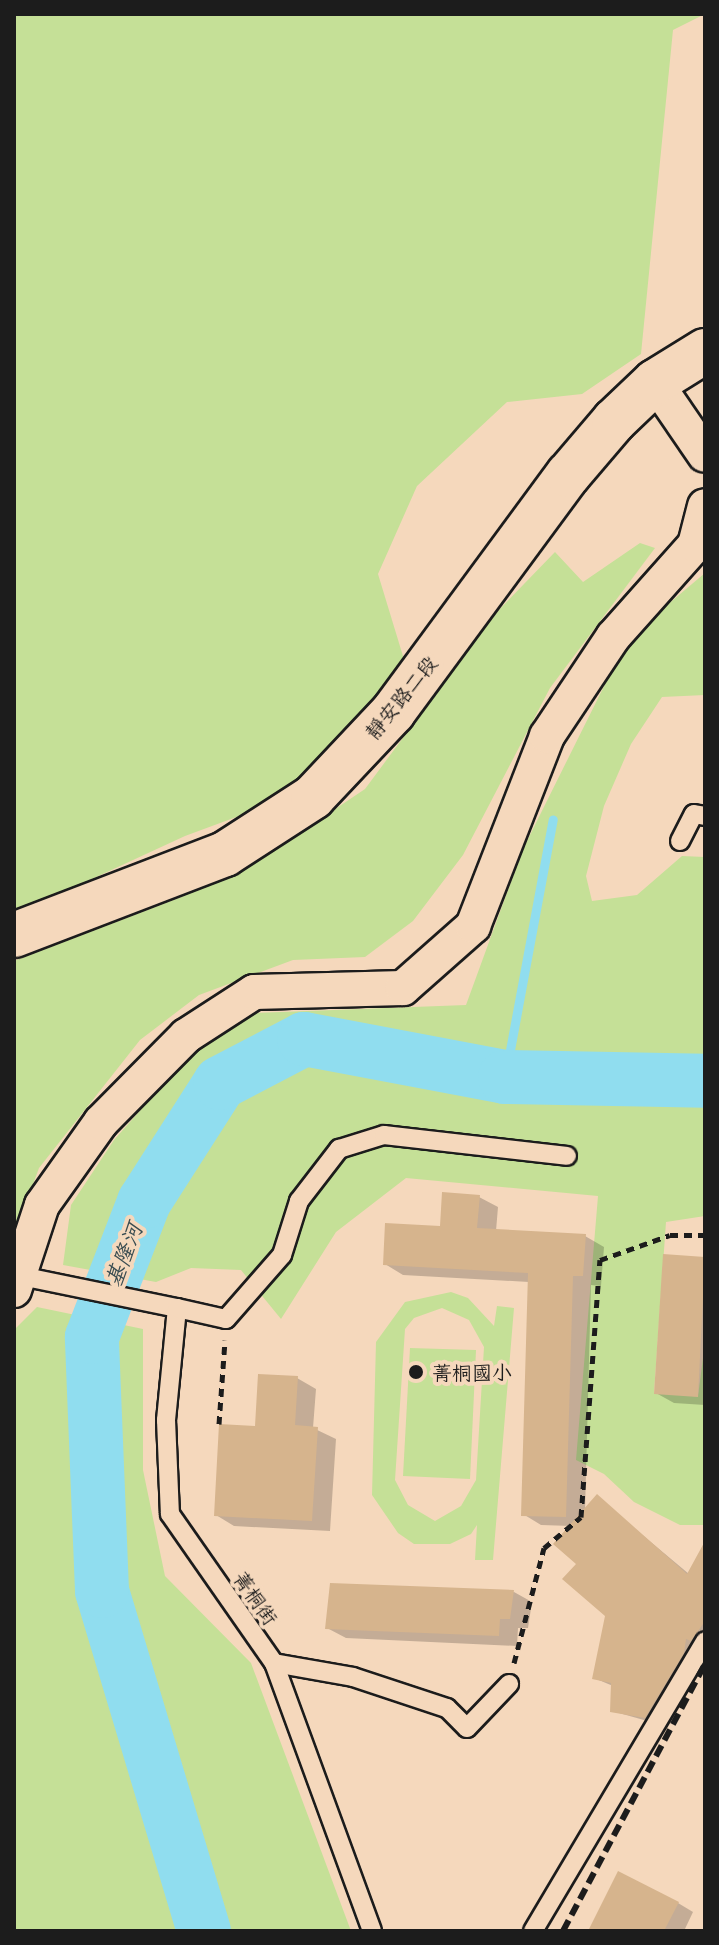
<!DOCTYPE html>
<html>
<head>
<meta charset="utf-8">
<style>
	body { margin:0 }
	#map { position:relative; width:719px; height:1945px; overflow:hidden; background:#f5d8bc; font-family:Delius,"LXGW WenKai TC",sans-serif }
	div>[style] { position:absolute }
	.green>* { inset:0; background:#c5e097 }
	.shadow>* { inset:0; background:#0003 }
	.stream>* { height:9px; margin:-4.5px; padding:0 4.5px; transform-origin:4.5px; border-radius:4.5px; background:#90ddef }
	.river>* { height:54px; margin:-27px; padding:0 27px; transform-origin:27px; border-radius:27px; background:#90ddef }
	.building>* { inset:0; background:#d6b48d }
	.path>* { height:5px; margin-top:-2.5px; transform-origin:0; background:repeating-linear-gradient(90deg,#1c1c1c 0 8px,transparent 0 14px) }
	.roads { filter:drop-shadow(2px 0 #1c1c1c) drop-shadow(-2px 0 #1c1c1c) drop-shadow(0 2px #1c1c1c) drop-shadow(0 -2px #1c1c1c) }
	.lane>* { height:18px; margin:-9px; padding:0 9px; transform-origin:9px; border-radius:9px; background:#f5d8bc }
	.street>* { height:34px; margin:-17px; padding:0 17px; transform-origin:17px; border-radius:17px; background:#f5d8bc }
	.secondary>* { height:44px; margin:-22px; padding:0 22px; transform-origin:22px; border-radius:22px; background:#f5d8bc }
	.rail>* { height:6px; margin-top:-3px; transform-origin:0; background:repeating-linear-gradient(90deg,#1c1c1c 0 12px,transparent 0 18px) }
	.dots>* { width:22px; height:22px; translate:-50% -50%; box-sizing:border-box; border:4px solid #f5d8bc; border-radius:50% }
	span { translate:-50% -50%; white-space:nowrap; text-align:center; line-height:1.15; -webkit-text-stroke:8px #f5d8bc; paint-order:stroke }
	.street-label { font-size:20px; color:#1c1c1c }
	.poi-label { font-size:20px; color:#1c1c1c }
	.left { translate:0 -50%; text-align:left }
	.water-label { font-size:22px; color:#394c51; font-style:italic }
	.frame { position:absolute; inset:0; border:16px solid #1c1c1c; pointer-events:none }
</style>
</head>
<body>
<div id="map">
	<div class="green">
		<i style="clip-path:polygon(14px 14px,705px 14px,673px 30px,641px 354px,582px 394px,507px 402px,417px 486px,378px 574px,406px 666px,318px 765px,269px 805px,185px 836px,14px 915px)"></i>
		<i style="clip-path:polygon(640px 543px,655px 548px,550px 688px,463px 855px,413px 921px,365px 957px,293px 960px,199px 995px,140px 1040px,39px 1168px,14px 1236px,14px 961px,184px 896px,295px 836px,365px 789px,494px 615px,555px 552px,583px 582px)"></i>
		<i style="clip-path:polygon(705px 573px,705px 695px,662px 697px,631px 744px,604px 806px,586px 876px,592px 901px,637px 895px,682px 856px,705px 857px,705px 1216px,666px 1222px,654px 1393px,698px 1396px,705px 1343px,705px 1525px,680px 1525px,634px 1502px,604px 1474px,576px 1460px,598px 1196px,406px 1178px,336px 1232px,281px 1319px,241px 1270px,191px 1268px,156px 1282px,63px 1265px,71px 1205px,114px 1140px,190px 1054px,254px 1013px,466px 1005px,523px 849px,628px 638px)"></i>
		<i style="clip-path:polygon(evenodd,451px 1292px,468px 1298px,494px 1326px,497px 1306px,514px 1308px,493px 1560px,475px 1560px,477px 1525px,471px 1534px,450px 1544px,414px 1544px,398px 1533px,372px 1495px,376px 1342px,405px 1302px,451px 1292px,442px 1308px,469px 1320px,484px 1347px,476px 1480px,461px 1506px,435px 1521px,408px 1505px,395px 1480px,405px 1329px,414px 1318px,442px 1308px)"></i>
		<i style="clip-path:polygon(37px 1307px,143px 1329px,143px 1470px,165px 1576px,251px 1663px,351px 1931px,14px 1931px,14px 1330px)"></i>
		<i style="clip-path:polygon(410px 1348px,476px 1350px,470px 1479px,403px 1476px)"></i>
	</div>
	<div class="shadow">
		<i style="clip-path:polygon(479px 1197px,498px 1207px,496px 1231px,585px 1236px,604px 1247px,601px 1286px,591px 1285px,585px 1511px,597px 1497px,689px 1574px,705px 1567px,705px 1646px,658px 1724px,612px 1711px,613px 1686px,594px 1678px,607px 1615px,571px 1526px,541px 1525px,523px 1514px,529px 1282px,403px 1275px,385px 1264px,442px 1228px)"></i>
		<i style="clip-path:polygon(665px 1256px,705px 1259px,705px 1405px,674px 1403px,656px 1393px)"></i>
		<i style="clip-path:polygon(297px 1378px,316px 1389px,313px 1428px,336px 1439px,330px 1531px,234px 1526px,216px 1515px,257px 1428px)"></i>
		<i style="clip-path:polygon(514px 1592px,532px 1602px,528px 1628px,518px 1628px,517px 1646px,346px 1638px,327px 1628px)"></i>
		<i style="clip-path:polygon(678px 1903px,693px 1912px,684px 1931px,590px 1931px)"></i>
	</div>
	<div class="stream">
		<i style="left:505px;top:1077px;width:262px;rotate:-79.5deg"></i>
	</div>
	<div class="river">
		<i style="left:204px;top:1931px;width:355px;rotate:-106.7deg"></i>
		<i style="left:102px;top:1591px;width:254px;rotate:-92.3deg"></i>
		<i style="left:92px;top:1337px;width:145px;rotate:-68.9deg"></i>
		<i style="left:144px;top:1202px;width:141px;rotate:-57.4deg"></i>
		<i style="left:220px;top:1083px;width:95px;rotate:-27.6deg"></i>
		<i style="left:304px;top:1039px;width:205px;rotate:10.7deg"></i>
		<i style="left:505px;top:1077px;width:200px;rotate:1.1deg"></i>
	</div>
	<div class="building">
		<i style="clip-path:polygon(442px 1192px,480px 1195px,477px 1228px,586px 1234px,583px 1276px,573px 1276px,566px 1517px,521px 1516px,528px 1273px,383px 1265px,385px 1223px,440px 1226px)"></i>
		<i style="clip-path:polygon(663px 1254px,705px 1257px,698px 1397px,654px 1394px)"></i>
		<i style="clip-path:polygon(258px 1374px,298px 1376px,295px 1425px,318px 1427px,312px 1521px,214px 1516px,219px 1424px,255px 1426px)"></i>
		<i style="clip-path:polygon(597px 1494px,687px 1574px,705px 1541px,705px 1621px,691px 1641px,686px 1639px,684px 1653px,645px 1718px,610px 1712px,611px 1683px,592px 1679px,605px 1616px,562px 1579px,576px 1564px,553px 1544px)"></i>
		<i style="clip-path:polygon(330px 1583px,514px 1590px,510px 1619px,500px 1619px,499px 1636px,325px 1629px)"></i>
		<i style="clip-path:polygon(618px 1871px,679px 1902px,664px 1931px,588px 1931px)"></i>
	</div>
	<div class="path">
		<i style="left:219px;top:1424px;width:84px;rotate:-85.9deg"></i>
		<i style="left:514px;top:1663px;width:119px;rotate:-75.4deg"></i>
		<i style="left:544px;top:1548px;width:48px;rotate:-40deg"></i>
		<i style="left:581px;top:1517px;width:258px;rotate:-85.8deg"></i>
		<i style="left:600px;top:1260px;width:74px;rotate:-19.7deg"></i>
		<i style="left:670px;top:1235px;width:35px"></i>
	</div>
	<div class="roads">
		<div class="lane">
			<i style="left:680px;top:841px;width:30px;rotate:-63deg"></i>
			<i style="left:694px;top:814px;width:11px;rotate:10deg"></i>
			<i style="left:21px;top:1276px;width:159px;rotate:11.6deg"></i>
			<i style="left:177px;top:1308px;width:113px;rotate:95.6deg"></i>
			<i style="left:166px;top:1420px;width:94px;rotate:87.6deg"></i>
			<i style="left:170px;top:1514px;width:182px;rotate:55.1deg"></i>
			<i style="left:274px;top:1663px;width:285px;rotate:69.9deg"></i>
			<i style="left:177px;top:1308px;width:50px;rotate:12.7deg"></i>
			<i style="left:226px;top:1319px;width:85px;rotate:-48.8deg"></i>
			<i style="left:282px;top:1255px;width:57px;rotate:-72.5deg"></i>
			<i style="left:299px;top:1201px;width:66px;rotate:-52.4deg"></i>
			<i style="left:339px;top:1149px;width:47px;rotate:-17.3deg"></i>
			<i style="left:384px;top:1135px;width:184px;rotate:6.5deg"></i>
			<i style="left:274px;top:1663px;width:80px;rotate:10deg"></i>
			<i style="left:353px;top:1677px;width:99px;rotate:18.3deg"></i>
			<i style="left:447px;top:1708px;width:28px;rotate:45deg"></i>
			<i style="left:467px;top:1728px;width:61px;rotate:-46.3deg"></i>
			<i style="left:533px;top:1931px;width:337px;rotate:-59.3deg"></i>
		</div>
		<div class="street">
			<i style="left:655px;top:382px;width:88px;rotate:55.6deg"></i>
			<i style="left:14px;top:1290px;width:89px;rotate:-71.8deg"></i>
			<i style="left:42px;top:1205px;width:102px;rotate:-54.6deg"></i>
			<i style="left:101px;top:1122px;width:121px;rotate:-45.3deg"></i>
			<i style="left:186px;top:1036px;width:81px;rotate:-32.9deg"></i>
			<i style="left:254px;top:992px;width:149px;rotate:-1.5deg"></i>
			<i style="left:403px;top:988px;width:94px;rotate:-41.5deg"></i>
			<i style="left:473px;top:926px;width:204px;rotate:-68.7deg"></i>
			<i style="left:547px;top:736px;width:119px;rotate:-56.3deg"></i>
			<i style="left:613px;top:637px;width:123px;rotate:-48.3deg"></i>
			<i style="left:695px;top:545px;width:40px;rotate:-75.6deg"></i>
		</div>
		<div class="secondary">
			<i style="left:14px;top:935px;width:226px;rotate:-21deg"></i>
			<i style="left:225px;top:854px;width:105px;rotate:-32.9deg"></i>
			<i style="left:313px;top:797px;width:117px;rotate:-46.7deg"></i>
			<i style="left:393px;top:712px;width:295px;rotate:-53.6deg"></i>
			<i style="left:568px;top:475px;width:71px;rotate:-49.6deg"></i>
			<i style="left:614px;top:421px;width:57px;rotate:-43.6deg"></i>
			<i style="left:655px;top:382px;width:59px;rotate:-31.8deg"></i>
		</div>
	</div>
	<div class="rail">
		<i style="left:563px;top:1931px;width:302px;rotate:-62deg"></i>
	</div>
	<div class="dots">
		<i style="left:416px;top:1372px;background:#1c1c1c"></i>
	</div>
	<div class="street-label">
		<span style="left:401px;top:697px;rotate:-51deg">靜安路二段</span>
		<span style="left:256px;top:1598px;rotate:55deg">菁桐街</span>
	</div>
	<div class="poi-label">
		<span class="left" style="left:432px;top:1372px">菁桐國小</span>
	</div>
	<div class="water-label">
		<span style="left:124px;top:1255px;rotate:-69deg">基隆河</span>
	</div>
	<div class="frame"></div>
</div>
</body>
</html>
